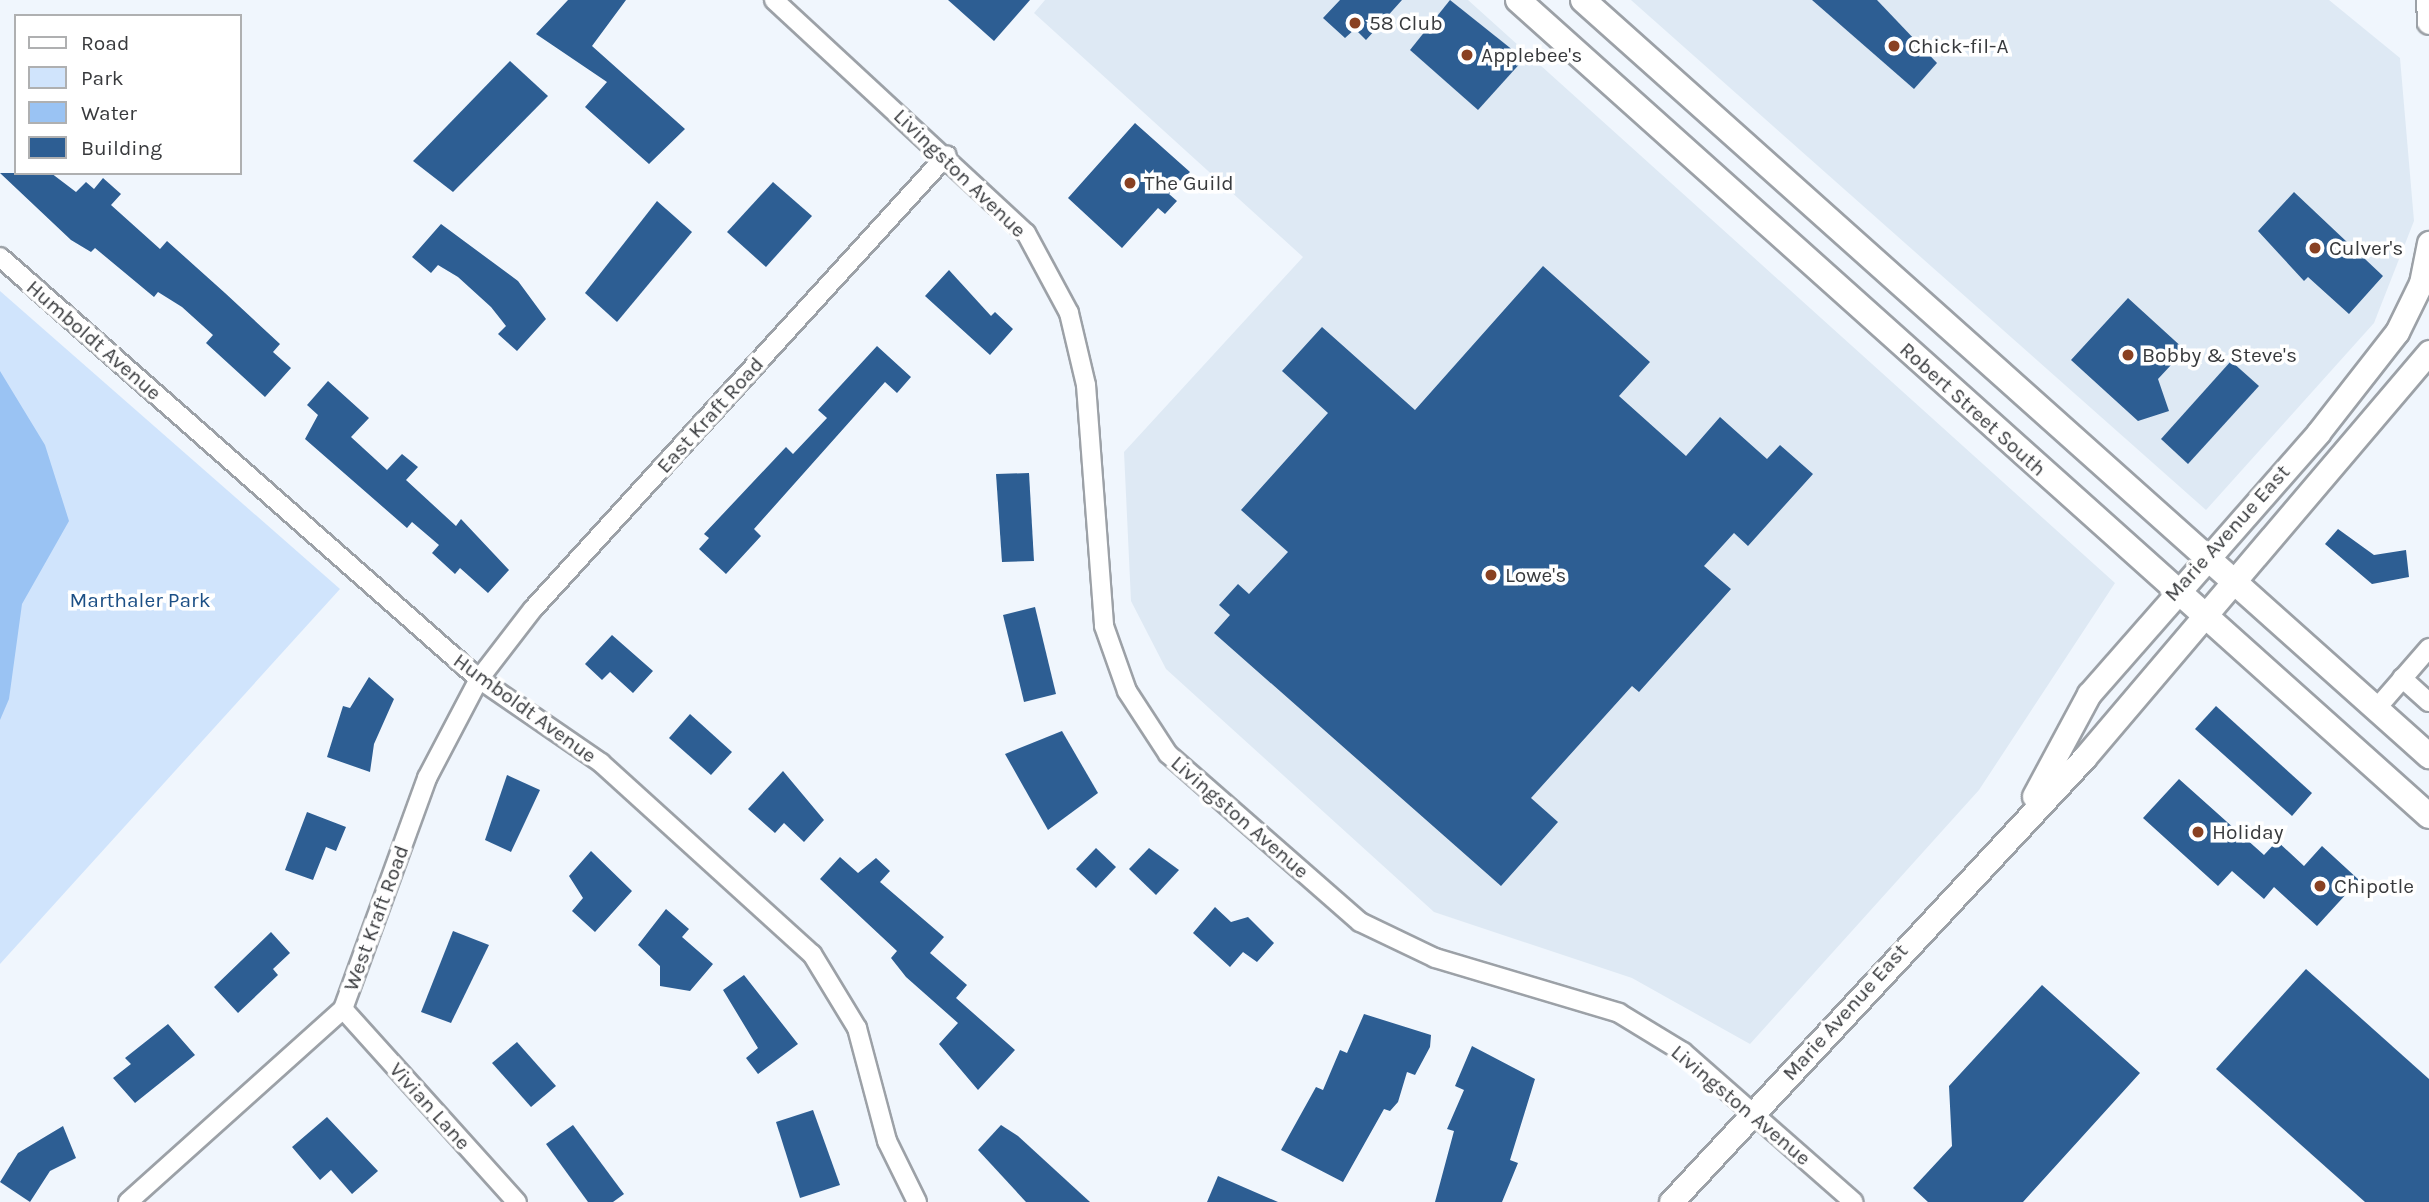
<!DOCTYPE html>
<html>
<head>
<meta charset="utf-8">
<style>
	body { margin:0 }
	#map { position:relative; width:2429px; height:1202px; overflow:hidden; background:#f0f6fd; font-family:Karla,sans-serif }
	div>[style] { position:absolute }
	.built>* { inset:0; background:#dee9f4 }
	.green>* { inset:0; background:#d0e4fc }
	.water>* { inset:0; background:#9ac3f3 }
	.building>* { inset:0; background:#2d5e93 }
	.roads { filter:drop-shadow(2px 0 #9ca1a7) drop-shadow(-2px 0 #9ca1a7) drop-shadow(0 2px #9ca1a7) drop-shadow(0 -2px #9ca1a7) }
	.minor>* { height:18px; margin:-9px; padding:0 9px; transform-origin:9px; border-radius:9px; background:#fff }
	.tertiary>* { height:23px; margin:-11.5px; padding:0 11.5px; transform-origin:11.5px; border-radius:11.5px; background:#fff }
	.secondary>* { height:24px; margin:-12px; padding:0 12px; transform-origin:12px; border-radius:12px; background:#fff }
	.dots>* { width:19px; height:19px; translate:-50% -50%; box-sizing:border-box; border:4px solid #fff; border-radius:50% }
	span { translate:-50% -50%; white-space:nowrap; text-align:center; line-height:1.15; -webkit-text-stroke:7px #fff; paint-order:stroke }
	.poi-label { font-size:21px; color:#383a3d }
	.left { translate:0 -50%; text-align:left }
	.street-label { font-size:21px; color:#383a3d }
	.park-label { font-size:21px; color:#1c4f85 }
	.legend { position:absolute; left:14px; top:14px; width:228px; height:161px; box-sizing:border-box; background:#fff; border:2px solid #afb0b1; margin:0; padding:9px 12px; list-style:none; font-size:21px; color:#383a3d }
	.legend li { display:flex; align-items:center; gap:14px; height:35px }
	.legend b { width:35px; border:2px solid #afb0b1 }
</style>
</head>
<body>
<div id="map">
	<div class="built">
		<i style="clip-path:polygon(1045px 0,1468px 0,2115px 583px,1979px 790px,1750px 1044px,1632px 978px,1434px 912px,1166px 669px,1131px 601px,1124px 452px,1303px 257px,1034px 13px)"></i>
		<i style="clip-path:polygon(1631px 0,2329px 0,2400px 58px,2414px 221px,2374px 323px,2206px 510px)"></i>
	</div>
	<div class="green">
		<i style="clip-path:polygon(0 291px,340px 589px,0 964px)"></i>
	</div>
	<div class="water">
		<i style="clip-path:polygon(0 371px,45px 445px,69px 521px,22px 604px,9px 699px,0 720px)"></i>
	</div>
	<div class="building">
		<i style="clip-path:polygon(568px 0,626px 0,592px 46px,685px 129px,649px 164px,585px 107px,607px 82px,536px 34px)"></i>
		<i style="clip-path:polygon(948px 0,1030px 0,994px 41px)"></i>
		<i style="clip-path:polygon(1340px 0,1402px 0,1366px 40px,1355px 29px,1345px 38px,1323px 18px)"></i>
		<i style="clip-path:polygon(1450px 0,1524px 59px,1478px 110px,1410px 50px)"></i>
		<i style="clip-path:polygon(1812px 0,1877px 0,1937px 63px,1914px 89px)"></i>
		<i style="clip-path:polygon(510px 61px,548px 96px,453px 192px,413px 161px)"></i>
		<i style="clip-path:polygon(1135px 123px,1190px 172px,1169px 194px,1177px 201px,1165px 214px,1158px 208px,1122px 248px,1068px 198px)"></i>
		<i style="clip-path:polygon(0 173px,51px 173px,76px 192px,86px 182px,94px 189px,103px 178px,121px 194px,111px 205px,160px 249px,167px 241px,225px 293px,280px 344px,273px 352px,291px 368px,265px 397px,206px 343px,213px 335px,182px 307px,158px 292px,154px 297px,95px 248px,91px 252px,71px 240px)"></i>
		<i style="clip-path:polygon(773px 182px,812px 216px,766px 267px,727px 232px)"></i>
		<i style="clip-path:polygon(2294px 192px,2383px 276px,2349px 314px,2308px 277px,2304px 281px,2258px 231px)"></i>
		<i style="clip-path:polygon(657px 201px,692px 232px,617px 322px,585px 293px)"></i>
		<i style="clip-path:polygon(441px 224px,518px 281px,546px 319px,517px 351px,498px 334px,506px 326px,491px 307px,458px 277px,438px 265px,431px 273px,412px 257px)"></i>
		<i style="clip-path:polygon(1543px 266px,1650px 362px,1619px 396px,1686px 456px,1720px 417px,1767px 459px,1780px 445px,1813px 474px,1748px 546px,1734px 533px,1704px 566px,1731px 589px,1639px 692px,1632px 686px,1531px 798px,1558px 822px,1501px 886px,1214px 633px,1230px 615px,1219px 605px,1238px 584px,1249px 594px,1288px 552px,1241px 510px,1328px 413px,1282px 371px,1322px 327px,1415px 410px)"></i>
		<i style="clip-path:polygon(949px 270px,991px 316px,995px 312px,1013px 329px,990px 355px,925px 296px)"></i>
		<i style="clip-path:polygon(2128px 298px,2185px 350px,2158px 379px,2169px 411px,2138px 421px,2071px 360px)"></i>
		<i style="clip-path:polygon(877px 346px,911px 377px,897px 393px,885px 382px,754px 529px,761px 536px,726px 574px,699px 549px,709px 538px,704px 534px,786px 447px,793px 454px,827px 418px,818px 410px)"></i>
		<i style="clip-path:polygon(2231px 361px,2259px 386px,2188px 464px,2161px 439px)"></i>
		<i style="clip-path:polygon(328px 381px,369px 418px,351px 437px,387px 470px,402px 454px,418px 467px,406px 480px,456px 526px,461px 519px,509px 570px,488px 593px,460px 568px,455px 574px,432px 553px,439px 545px,412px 522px,407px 528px,305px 439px,318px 415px,307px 405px)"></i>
		<i style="clip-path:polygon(1029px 473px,1034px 561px,1002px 562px,996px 474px)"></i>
		<i style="clip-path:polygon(2338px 529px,2374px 555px,2406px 550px,2409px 577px,2372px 584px,2325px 544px)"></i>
		<i style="clip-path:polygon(1035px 607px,1056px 694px,1024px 702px,1003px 615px)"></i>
		<i style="clip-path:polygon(612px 635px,653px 671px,633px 693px,610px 672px,602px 680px,585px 664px)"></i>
		<i style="clip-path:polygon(369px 677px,394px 699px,374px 744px,370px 772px,327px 757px,343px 706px,350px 708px)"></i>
		<i style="clip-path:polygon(2216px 706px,2312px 793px,2292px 816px,2195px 729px)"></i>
		<i style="clip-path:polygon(690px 714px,732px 752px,711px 775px,669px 738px)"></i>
		<i style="clip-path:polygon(1062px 731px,1098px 793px,1048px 830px,1005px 754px)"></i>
		<i style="clip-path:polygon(783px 771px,824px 820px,804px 842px,784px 823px,775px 833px,748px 809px)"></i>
		<i style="clip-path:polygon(507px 775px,540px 790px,511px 852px,485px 840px)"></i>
		<i style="clip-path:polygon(2179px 779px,2264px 855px,2277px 841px,2304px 866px,2322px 846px,2359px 880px,2317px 926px,2274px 887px,2264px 899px,2232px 871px,2218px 886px,2143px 818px)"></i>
		<i style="clip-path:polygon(307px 812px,346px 827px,336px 851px,326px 847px,313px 880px,285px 870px)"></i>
		<i style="clip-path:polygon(1096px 848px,1116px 867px,1096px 888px,1076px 869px)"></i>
		<i style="clip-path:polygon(1149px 848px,1179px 870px,1156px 895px,1129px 869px)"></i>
		<i style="clip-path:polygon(591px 851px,632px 891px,595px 932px,572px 911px,583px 898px,569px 876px)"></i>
		<i style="clip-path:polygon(840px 857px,858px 873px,876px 858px,890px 871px,880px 882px,944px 937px,930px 953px,967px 985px,956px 998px,1015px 1050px,978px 1090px,939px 1044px,958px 1023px,906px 977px,891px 958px,897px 951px,820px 879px)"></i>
		<i style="clip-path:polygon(1215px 907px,1231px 922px,1248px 917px,1274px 943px,1257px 962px,1243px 952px,1230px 967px,1193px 933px)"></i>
		<i style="clip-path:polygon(666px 909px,689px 929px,682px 937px,713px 964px,690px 991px,660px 986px,660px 966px,638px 945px)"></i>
		<i style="clip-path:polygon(453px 931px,489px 945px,451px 1023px,421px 1012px)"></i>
		<i style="clip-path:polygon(271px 932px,290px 953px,273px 969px,278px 975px,238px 1013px,214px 987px)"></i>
		<i style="clip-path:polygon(2306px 969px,2429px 1079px,2429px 1202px,2365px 1202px,2216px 1069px)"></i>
		<i style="clip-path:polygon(744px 975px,798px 1044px,758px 1074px,746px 1058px,758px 1048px,723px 990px)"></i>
		<i style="clip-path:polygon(2042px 985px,2140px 1073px,2023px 1202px,1928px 1202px,1913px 1188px,1952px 1146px,1949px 1086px)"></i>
		<i style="clip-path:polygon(1364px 1014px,1431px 1035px,1430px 1047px,1415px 1075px,1407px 1072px,1398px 1102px,1390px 1111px,1384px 1109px,1343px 1182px,1281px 1150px,1316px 1087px,1323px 1090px,1340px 1050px,1347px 1053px)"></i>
		<i style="clip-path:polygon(168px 1024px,195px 1055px,135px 1103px,113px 1078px,131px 1064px,125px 1058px)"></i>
		<i style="clip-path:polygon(517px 1042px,556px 1086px,531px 1107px,492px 1063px)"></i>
		<i style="clip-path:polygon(1472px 1046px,1535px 1079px,1510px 1160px,1518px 1163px,1502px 1202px,1435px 1202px,1454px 1131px,1447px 1129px,1464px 1090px,1455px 1086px)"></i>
		<i style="clip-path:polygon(813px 1110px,840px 1185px,800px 1198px,776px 1122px)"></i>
		<i style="clip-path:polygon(327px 1117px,378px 1171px,352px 1194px,331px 1170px,320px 1180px,292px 1147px)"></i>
		<i style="clip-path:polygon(573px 1125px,624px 1194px,613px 1202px,588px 1202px,546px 1144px)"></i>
		<i style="clip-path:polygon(1001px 1125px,1018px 1136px,1090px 1202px,1026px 1202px,978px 1150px)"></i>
		<i style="clip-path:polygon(63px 1126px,76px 1158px,50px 1171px,30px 1202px,0 1182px,18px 1153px)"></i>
		<i style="clip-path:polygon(1218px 1176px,1278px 1202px,1207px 1202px)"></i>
	</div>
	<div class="roads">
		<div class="minor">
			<i style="left:774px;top:0;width:343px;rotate:42.8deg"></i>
			<i style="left:1026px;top:233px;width:91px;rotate:61.7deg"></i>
			<i style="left:1069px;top:313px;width:74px;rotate:76.7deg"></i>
			<i style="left:1086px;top:385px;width:242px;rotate:85.7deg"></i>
			<i style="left:1104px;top:626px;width:69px;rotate:70.5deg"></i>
			<i style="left:1127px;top:691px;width:75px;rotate:56.9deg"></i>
			<i style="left:1168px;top:754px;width:255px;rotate:41.2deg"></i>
			<i style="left:1360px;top:922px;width:83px;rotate:25.6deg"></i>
			<i style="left:1435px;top:958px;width:192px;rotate:16.6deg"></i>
			<i style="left:1619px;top:1013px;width:75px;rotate:31.4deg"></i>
			<i style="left:1683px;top:1052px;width:227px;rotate:41.3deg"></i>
			<i style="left:0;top:257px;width:638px;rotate:41.38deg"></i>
			<i style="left:479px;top:679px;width:148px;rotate:34.5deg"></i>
			<i style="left:601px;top:763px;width:285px;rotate:42.2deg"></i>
			<i style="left:812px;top:954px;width:87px;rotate:58.7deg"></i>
			<i style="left:857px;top:1028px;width:117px;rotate:75.1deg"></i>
			<i style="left:887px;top:1141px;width:68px;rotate:63.8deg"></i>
			<i style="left:2402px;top:678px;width:36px;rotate:42deg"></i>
			<i style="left:2376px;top:709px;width:81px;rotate:-49deg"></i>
			<i style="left:343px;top:1009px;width:260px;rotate:48deg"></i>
			<i style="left:128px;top:1202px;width:289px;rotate:-41.9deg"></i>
			<i style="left:343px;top:1009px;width:246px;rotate:-70deg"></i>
			<i style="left:427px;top:778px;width:112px;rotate:-62.3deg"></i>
			<i style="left:479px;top:679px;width:88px;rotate:-52.4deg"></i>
			<i style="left:533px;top:609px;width:614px;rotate:-47.64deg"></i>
		</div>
		<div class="tertiary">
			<i style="left:2428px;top:0;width:22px;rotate:87deg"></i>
			<i style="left:2034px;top:796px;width:116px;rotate:-61.7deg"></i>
			<i style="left:2089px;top:694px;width:347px;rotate:-48.7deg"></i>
			<i style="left:2318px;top:433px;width:128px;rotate:-52deg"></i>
			<i style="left:2397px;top:332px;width:55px;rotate:-63.9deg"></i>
			<i style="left:2421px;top:283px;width:41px;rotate:-78.7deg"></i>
			<i style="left:1671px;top:1202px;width:606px;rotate:-47.07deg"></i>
			<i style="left:2084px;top:758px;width:533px;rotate:-49.64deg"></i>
		</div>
		<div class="secondary">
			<i style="left:1518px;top:0;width:1223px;rotate:41.85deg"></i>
			<i style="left:1583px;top:0;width:1135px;rotate:41.78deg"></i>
		</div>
	</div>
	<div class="dots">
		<i style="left:1355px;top:23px;background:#894122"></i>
		<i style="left:1894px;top:46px;background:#894122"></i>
		<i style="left:1467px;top:55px;background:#894122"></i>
		<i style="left:1130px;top:183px;background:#894122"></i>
		<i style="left:2315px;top:248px;background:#894122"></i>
		<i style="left:2128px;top:355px;background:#894122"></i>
		<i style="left:1491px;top:575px;background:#894122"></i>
		<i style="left:2198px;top:832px;background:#894122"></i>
		<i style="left:2320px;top:886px;background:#894122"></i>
	</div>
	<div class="poi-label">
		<span class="left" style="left:1369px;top:23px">58 Club</span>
		<span class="left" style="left:1908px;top:46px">Chick-fil-A</span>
		<span class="left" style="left:1481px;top:55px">Applebee's</span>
		<span class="left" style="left:1144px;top:183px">The Guild</span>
		<span class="left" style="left:2329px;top:248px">Culver's</span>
		<span class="left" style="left:2142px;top:355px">Bobby &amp; Steve's</span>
		<span class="left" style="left:1505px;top:575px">Lowe's</span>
		<span class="left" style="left:2212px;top:832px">Holiday</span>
		<span class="left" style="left:2334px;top:886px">Chipotle</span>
	</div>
	<div class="street-label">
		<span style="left:960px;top:173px;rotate:44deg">Livingston Avenue</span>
		<span style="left:94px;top:340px;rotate:41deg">Humboldt Avenue</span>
		<span style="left:1973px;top:409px;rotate:42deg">Robert Street South</span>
		<span style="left:710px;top:415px;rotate:-48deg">East Kraft Road</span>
		<span style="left:2227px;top:533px;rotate:-48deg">Marie Avenue East</span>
		<span style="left:525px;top:708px;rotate:36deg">Humboldt Avenue</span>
		<span style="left:1240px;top:817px;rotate:41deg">Livingston Avenue</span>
		<span style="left:376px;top:918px;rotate:-70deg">West Kraft Road</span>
		<span style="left:1845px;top:1012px;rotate:-48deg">Marie Avenue East</span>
		<span style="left:1741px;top:1105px;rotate:40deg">Livingston Avenue</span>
		<span style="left:430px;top:1106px;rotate:48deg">Vivian Lane</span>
	</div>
	<div class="park-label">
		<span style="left:140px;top:600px">Marthaler Park</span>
	</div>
	<ul class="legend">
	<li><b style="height:9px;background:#fff"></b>Road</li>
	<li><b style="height:19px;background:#d0e4fc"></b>Park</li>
	<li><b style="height:19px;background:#9ac3f3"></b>Water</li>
	<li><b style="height:19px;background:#2d5e93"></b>Building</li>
	</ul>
</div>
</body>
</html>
